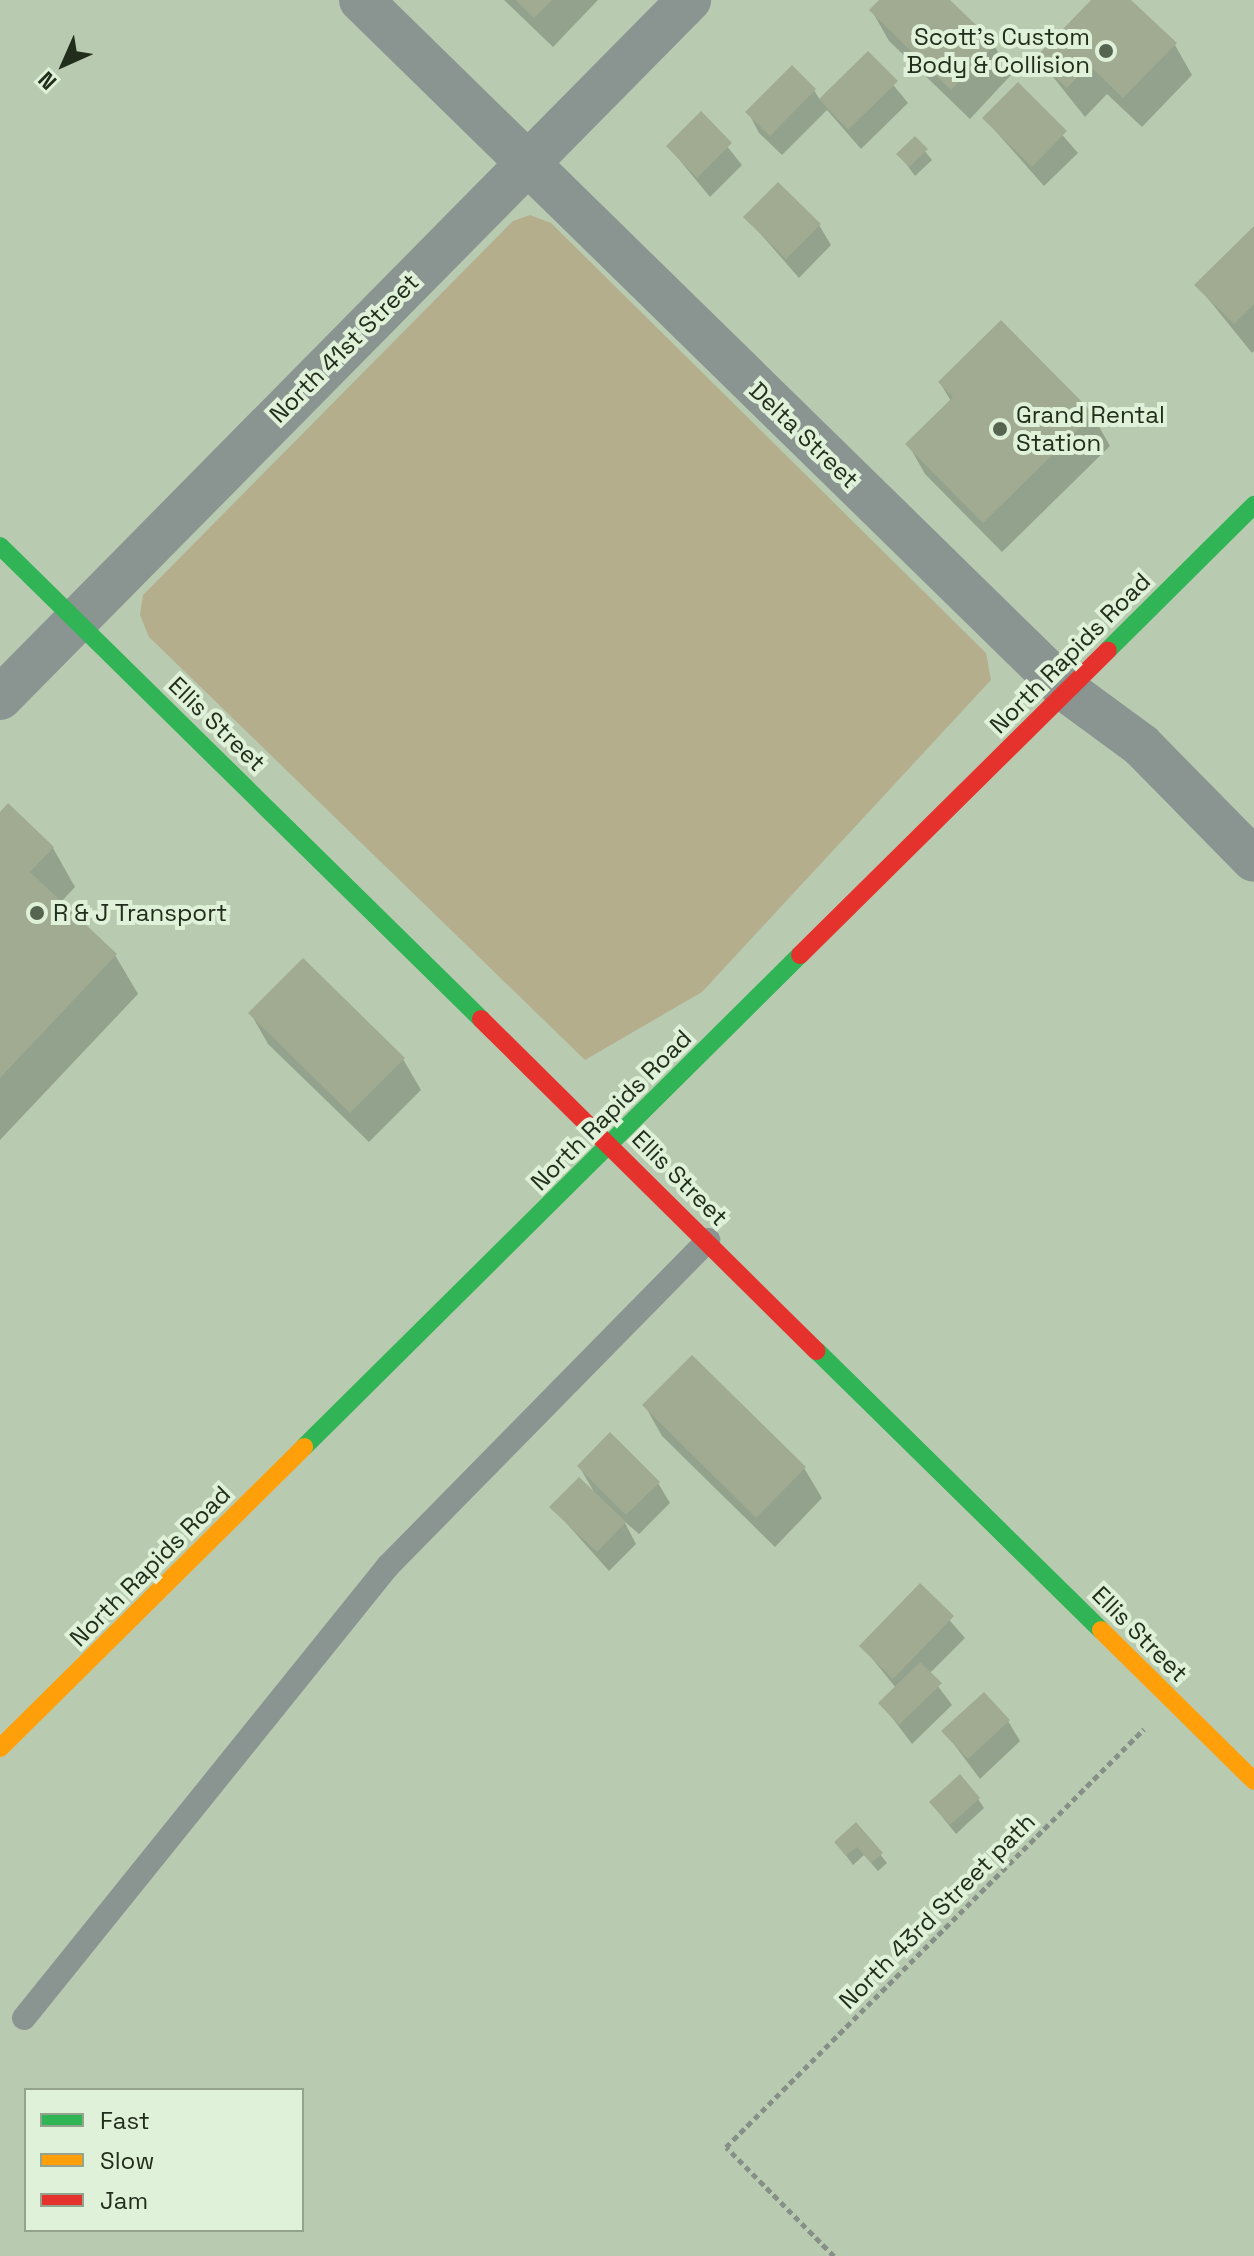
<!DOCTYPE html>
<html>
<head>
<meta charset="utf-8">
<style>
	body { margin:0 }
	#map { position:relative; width:1254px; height:2256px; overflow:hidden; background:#b8cbb1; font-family:"Space Grotesk",sans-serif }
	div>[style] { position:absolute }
	.green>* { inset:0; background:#b4ae8d }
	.shadow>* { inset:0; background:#0003 }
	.building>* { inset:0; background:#a0ab92 }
	.path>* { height:5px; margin-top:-2.5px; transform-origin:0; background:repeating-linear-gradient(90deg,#869088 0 6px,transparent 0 10px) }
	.lane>* { height:24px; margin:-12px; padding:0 12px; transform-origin:12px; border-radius:12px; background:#8a9491 }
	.street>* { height:44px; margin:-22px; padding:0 22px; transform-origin:22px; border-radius:22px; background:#8a9491 }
	.fast>* { height:18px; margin:-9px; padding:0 9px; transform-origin:9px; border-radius:9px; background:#30b455 }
	.slow>* { height:18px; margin:-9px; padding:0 9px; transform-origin:9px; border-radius:9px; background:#ff9f0a }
	.jam>* { height:18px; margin:-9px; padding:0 9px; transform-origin:9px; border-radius:9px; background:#e5322d }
	.dots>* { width:22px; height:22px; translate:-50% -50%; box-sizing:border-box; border:4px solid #dff1d8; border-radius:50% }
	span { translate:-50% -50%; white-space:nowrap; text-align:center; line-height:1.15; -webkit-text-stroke:8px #dff1d8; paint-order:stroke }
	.poi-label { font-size:24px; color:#212e1b }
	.right { translate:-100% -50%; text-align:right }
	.left { translate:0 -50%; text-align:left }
	.street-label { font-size:24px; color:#212e1b }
	.legend { position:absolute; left:24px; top:2088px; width:280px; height:144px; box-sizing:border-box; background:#dff1d8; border:2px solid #93a38c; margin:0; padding:10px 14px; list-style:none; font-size:24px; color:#212e1b }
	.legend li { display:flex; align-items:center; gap:16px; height:40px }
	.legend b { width:40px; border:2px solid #93a38c }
	.north { position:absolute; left:24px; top:24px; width:80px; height:80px; -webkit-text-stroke:6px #dff1d8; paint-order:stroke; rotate:225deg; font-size:22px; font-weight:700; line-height:32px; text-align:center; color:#212e1b }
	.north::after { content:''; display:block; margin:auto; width:28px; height:36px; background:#212e1b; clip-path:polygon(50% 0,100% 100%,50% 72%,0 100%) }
</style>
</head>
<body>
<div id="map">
	<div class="green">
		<i style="clip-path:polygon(530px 215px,551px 223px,986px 653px,991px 680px,702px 992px,585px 1060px,149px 637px,140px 615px,143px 595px,513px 221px)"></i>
	</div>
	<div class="shadow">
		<i style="clip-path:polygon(504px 0,598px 0,553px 47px)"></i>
		<i style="clip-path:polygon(882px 0,947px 0,994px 45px,1011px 75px,970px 119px,889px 41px,872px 11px)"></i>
		<i style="clip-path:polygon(1094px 0,1128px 0,1175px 45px,1192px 75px,1142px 127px,1107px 94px,1085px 117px,1038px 58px)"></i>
		<i style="clip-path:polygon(868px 54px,908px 103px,861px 149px,827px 110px,782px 155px,759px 133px,748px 112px,814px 90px,820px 100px)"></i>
		<i style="clip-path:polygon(1018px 84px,1078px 153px,1044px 186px,984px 118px)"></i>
		<i style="clip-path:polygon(701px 114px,742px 165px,710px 197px,668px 146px)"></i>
		<i style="clip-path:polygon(915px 139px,932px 160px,915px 176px,899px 154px)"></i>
		<i style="clip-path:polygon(746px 217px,819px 225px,831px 245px,799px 278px)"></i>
		<i style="clip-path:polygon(1254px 228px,1254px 351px,1252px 353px,1197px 285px)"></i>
		<i style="clip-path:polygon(1001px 322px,1093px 416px,1110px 446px,1002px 552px,925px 474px,908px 444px,951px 401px,940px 383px)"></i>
		<i style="clip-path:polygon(0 815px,53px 848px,75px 887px,60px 903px,115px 955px,138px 994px,0 1140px)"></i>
		<i style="clip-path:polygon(251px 1014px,403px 1059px,421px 1090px,369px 1142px,268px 1044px)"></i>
		<i style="clip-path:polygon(645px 1406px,804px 1468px,822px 1498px,775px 1547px,662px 1436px)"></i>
		<i style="clip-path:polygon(579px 1466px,658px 1483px,670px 1503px,639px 1534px,624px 1521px,636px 1544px,609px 1571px,552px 1507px,594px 1492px)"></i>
		<i style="clip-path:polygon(920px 1586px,965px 1638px,929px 1674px,952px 1705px,912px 1744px,881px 1703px,896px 1688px,862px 1646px)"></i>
		<i style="clip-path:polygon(1008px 1721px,1020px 1741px,980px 1779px,944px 1731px)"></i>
		<i style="clip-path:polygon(978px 1799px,984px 1808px,956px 1834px,931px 1803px)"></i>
		<i style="clip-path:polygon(856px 1824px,887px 1863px,878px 1871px,864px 1855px,853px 1865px,836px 1842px)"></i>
	</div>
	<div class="building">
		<i style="clip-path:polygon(516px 0,552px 0,534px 18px)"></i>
		<i style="clip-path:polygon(879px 0,950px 0,996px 44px,951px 90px,869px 10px)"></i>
		<i style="clip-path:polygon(1091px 0,1131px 0,1177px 43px,1123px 98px,1089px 65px,1067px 88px,1035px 58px)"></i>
		<i style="clip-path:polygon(868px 51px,898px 81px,848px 130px,819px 99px)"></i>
		<i style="clip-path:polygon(792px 65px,816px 89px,770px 136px,745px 112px)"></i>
		<i style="clip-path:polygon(1018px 82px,1067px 131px,1032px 167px,982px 118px)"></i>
		<i style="clip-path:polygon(701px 111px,732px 143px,697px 178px,666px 146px)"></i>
		<i style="clip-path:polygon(915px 136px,928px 149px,909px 167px,896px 154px)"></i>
		<i style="clip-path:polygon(778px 182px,821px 224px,786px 259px,743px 217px)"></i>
		<i style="clip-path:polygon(1254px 226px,1254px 304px,1234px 324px,1194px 285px)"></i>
		<i style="clip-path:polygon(1001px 320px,1094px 414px,983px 523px,905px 444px,953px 397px,938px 382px)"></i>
		<i style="clip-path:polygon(8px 803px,54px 847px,30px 872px,117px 954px,0 1078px,0 812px)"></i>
		<i style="clip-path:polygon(303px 958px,405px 1058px,350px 1113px,248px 1013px)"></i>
		<i style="clip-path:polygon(692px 1355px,806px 1467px,756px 1518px,642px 1405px)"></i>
		<i style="clip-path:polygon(610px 1432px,660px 1482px,626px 1515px,577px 1466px)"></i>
		<i style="clip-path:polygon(579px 1477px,626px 1522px,597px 1552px,549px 1507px)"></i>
		<i style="clip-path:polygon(920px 1583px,954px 1616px,893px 1679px,859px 1646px)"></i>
		<i style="clip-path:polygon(920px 1662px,942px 1683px,899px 1725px,878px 1703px)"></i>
		<i style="clip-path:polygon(984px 1692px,1010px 1720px,968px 1759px,941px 1731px)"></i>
		<i style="clip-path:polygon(960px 1774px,980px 1798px,950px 1825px,929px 1802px)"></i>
		<i style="clip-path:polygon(856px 1822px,883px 1853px,871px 1863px,857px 1847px,846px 1856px,834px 1842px)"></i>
	</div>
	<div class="path">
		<i style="left:834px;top:2256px;width:153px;rotate:-134.7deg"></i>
		<i style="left:726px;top:2147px;width:591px;rotate:-45deg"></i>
	</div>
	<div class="lane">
		<i style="left:24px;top:2018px;width:580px;rotate:-51.16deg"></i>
		<i style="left:388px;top:1566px;width:457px;rotate:-45.5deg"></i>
	</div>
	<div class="street">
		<i style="left:361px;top:0;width:986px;rotate:44.38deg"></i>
		<i style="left:1066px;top:690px;width:93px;rotate:36.3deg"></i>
		<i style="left:1141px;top:745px;width:161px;rotate:45.5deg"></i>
		<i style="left:0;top:698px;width:981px;rotate:-45.37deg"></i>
	</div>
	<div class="fast">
		<i style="left:0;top:546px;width:675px;rotate:44.52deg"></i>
		<i style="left:1108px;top:650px;width:206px;rotate:-44.8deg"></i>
		<i style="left:817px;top:1351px;width:398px;rotate:44.5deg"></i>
		<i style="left:304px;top:1447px;width:699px;rotate:-44.77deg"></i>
	</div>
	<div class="slow">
		<i style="left:1101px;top:1630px;width:215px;rotate:44.6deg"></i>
		<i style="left:0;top:1748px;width:428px;rotate:-44.7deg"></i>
	</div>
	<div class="jam">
		<i style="left:800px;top:955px;width:433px;rotate:-44.7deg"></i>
		<i style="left:481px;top:1019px;width:472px;rotate:44.7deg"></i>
	</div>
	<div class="dots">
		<i style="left:1106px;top:51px;background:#566550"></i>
		<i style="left:1000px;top:429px;background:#566550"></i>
		<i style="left:37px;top:913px;background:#566550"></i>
	</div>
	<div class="poi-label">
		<span class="right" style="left:1090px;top:51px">Scott's Custom<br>Body &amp; Collision</span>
		<span class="left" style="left:1016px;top:429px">Grand Rental<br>Station</span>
		<span class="left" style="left:53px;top:913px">R &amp; J Transport</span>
	</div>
	<div class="street-label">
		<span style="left:344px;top:348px;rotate:-45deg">North 41st Street</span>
		<span style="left:804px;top:435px;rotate:44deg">Delta Street</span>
		<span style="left:1070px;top:653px;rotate:-45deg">North Rapids Road</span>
		<span style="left:217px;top:724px;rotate:44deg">Ellis Street</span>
		<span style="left:611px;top:1110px;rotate:-45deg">North Rapids Road</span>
		<span style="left:680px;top:1178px;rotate:45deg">Ellis Street</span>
		<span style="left:150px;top:1566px;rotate:-45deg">North Rapids Road</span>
		<span style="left:1140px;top:1634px;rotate:45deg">Ellis Street</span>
		<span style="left:937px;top:1911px;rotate:-45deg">North 43rd Street path</span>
	</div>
	<ul class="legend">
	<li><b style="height:10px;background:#30b455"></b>Fast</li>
	<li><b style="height:10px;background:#ff9f0a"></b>Slow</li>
	<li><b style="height:10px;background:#e5322d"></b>Jam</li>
	</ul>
	<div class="north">N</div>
</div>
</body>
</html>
